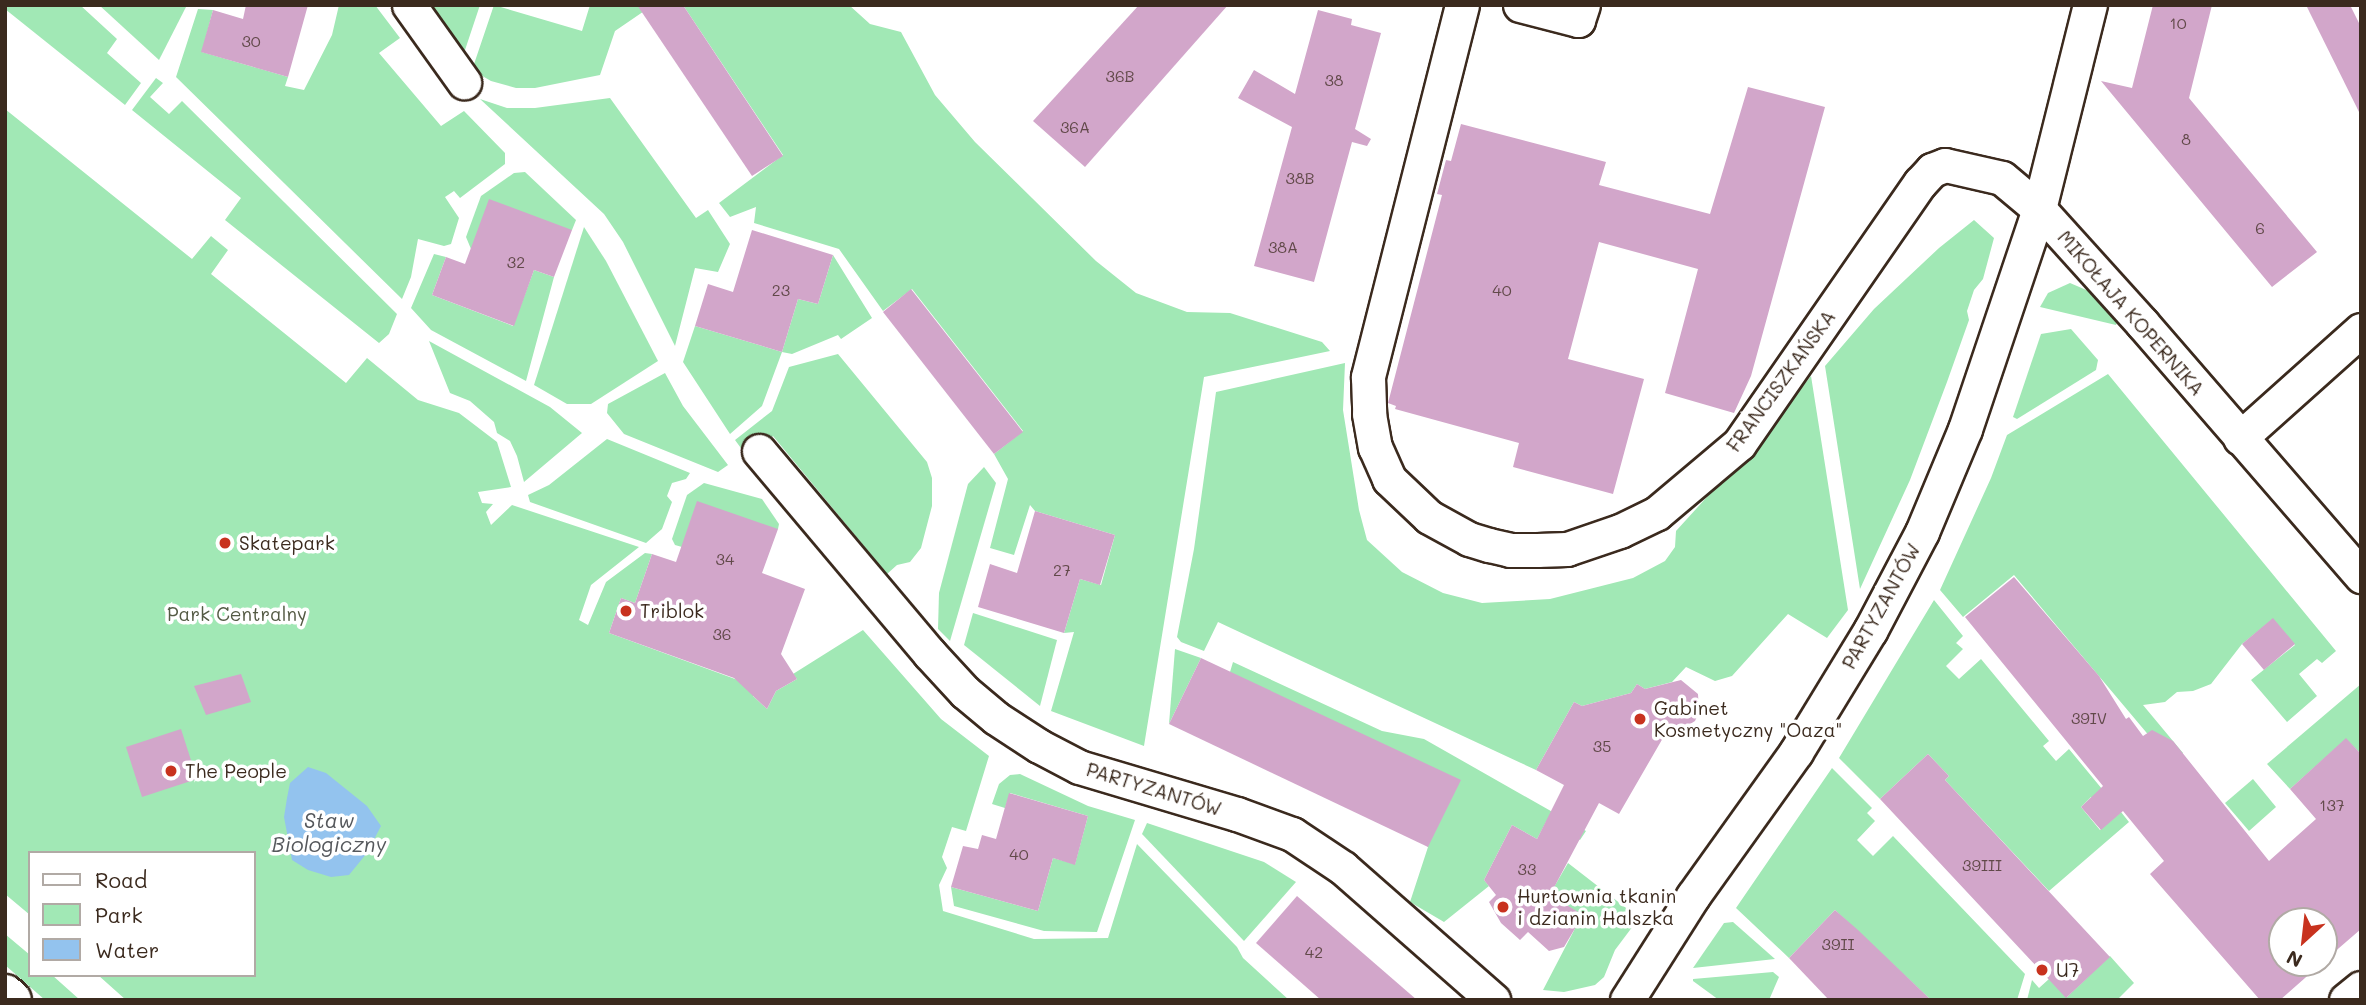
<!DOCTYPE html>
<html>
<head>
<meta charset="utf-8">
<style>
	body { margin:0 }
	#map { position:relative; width:2366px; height:1005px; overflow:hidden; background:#fff; font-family:Mali,sans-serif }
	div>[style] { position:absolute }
	.green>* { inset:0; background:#a1e8b5 }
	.water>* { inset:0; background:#93c3ee }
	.building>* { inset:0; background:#d2a6ca }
	.roads { filter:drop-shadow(2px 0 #3b2a1e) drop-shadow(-2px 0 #3b2a1e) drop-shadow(0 2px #3b2a1e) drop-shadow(0 -2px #3b2a1e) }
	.minor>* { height:33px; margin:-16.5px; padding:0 16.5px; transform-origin:16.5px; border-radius:16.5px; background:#fff }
	.tertiary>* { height:38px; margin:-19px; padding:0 19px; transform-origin:19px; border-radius:19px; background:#fff }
	.dots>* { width:19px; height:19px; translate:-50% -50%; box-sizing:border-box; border:4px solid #fff; border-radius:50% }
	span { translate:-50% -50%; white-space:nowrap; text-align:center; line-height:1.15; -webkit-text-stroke:7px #fff; paint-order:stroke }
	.number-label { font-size:16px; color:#614949 }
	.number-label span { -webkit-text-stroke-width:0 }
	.street-label { font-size:19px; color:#3b2a1e }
	.poi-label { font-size:19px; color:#3b2a1e }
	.left { translate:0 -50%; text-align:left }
	.park-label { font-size:19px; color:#545a44 }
	.water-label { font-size:21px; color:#55585c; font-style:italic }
	.frame { position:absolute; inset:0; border:7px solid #3b2a1e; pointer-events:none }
	.legend { position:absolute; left:28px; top:851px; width:228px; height:126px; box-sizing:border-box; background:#fff; border:2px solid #b1aaa5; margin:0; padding:9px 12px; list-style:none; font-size:21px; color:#3b2a1e }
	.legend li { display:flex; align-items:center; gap:14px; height:35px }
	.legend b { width:35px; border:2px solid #b1aaa5 }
	.north { position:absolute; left:2268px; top:907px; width:70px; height:70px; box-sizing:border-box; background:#fff; border:2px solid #b1aaa5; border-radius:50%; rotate:207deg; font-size:19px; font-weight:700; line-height:28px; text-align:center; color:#3b2a1e }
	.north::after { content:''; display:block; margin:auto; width:24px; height:32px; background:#c8321e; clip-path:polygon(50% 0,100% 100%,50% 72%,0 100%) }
</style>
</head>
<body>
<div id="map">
	<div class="green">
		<i style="clip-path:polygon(5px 5px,80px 5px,117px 39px,107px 53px,141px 83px,125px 105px,5px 9px)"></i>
		<i style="clip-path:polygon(99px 5px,187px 5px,159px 60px)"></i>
		<i style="clip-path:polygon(339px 5px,375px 5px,400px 38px,379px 53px,441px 126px,464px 111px,505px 153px,505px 164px,460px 198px,454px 191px,445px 197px,459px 218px,451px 244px,444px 246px,418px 239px,411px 277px,402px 299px,176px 77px,198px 9px,213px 10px,202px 52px,288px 77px,285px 86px,304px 90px,332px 35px)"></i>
		<i style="clip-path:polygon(431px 5px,480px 5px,463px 56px,434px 15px)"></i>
		<i style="clip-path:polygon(494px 5px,582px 31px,590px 5px,653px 5px,615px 31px,600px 75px,535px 88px,516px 88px,491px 81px,472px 70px)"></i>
		<i style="clip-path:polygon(683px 5px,849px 5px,870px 24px,901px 32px,935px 95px,975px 142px,1096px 261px,1136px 293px,1187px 312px,1230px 313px,1322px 342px,1330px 351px,1204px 377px,1144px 746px,1051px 711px,1074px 632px,1064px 633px,1080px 579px,1101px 585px,1115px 535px,1035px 511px,1030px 505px,1014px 555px,990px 548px,1008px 479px,994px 454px,1023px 431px,912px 289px,883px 311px,839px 249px,754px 223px,756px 207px,730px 217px,719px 203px,783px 155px)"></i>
		<i style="clip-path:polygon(156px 78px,163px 83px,150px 97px,169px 114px,182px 101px,397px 314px,389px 334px,379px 343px,225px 220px,241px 198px,132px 110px)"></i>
		<i style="clip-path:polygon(610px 98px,696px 218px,708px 210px,730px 244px,718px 272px,695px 268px,675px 346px,623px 242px,604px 214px,480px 99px,507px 108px,535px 108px)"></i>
		<i style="clip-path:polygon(5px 109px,192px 259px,211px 236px,228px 250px,211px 274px,346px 383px,367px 358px,418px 400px,459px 413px,497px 442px,511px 487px,478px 492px,482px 503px,493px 504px,486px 512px,491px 525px,512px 505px,639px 547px,591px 585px,579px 620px,588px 625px,606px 582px,645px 553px,652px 554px,635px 603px,621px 598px,609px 633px,757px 687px,753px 696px,767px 709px,776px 691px,797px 679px,793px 674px,863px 630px,941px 719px,989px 756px,966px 831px,952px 827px,942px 857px,947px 868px,939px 885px,943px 911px,1034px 939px,1108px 938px,1137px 844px,1237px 947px,1243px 958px,1289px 1000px,126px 1000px,98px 975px,254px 975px,254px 853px,30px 853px,30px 915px,5px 894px)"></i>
		<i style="clip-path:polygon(525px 172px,576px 220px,572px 230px,471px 249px,466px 237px,481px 196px,514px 173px)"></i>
		<i style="clip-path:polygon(1974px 220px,1994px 238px,1983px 279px,1974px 290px,1967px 311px,1969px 320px,1947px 382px,1910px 480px,1860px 589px,1825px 366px,1874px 309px,1939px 248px)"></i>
		<i style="clip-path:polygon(584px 227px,606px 261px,658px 361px,591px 404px,567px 404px,534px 385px)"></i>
		<i style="clip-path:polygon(434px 254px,446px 257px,432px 295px,513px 326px,534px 270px,554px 277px,526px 381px,431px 330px,411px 308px)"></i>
		<i style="clip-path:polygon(833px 255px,872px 318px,841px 339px,838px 335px,792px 354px,782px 352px,762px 406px,730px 434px,683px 362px,695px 326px,782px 352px,798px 299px,818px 304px)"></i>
		<i style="clip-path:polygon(2070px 283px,2091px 292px,2118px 320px,2116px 325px,2040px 307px,2048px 293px)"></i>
		<i style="clip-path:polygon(2071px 329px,2098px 360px,2096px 370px,2017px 419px,2013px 417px,2041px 334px)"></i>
		<i style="clip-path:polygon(429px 341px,550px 407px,582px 433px,524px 482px,517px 456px,510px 441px,497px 433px,494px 422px,470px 401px,450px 393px)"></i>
		<i style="clip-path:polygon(838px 354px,927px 462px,932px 478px,932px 506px,921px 548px,910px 562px,897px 565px,887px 574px,773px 436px,746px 455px,735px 440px,772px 411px,789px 367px)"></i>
		<i style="clip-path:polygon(1345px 363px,1343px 410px,1359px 510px,1367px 540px,1402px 572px,1443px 593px,1482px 603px,1550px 599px,1633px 578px,1665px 561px,1675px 547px,1676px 531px,1767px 431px,1811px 376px,1848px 610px,1827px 638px,1788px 614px,1732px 676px,1715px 681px,1686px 667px,1672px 682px,1645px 689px,1637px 684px,1631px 693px,1582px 706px,1574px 702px,1536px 770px,1218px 622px,1204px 651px,1181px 642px,1177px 637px,1194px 549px,1216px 392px)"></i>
		<i style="clip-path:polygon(665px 373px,683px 406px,728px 465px,718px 472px,624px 434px,607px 413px,608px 404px)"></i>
		<i style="clip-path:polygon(2108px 374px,2336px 651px,2322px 663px,2317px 659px,2299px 674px,2317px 696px,2287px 722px,2251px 680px,2295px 645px,2273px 619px,2242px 644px,2211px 684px,2193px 691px,2177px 692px,2165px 702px,2143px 705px,2183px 753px,2172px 763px,2014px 575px,1963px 617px,1940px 590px,1991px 478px,2007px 435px)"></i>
		<i style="clip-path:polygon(607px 439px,690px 473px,686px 479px,672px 483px,667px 496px,672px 502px,662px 529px,646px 543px,530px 502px,528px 495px,549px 485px)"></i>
		<i style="clip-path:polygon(984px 467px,996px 483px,950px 641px,938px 629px,939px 593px,968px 484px)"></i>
		<i style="clip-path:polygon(704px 483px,762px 499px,779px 524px,778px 529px,682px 547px,675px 545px,672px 539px,687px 495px)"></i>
		<i style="clip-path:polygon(1934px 600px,1963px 636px,1956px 643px,1963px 649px,1946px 666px,1959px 679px,1981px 659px,2049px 741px,2043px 746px,2056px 761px,2069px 749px,2107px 795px,2096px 804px,2091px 797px,2081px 807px,2100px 830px,2121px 812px,2129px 822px,2049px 891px,1945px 780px,1949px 776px,1928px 754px,1880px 799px,1839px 758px)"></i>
		<i style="clip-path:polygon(973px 613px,1057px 640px,1040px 706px,964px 645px)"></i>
		<i style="clip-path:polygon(1175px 649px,1201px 658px,1169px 724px)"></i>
		<i style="clip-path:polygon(1233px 662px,1382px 731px,1424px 739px,1586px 831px,1580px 840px,1546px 822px,1537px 839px,1512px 825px,1484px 880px,1489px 886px,1444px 922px,1410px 902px,1428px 847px,1230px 672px)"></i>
		<i style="clip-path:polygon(2361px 684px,2361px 754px,2346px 739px,2290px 789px,2267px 764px)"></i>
		<i style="clip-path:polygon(1832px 768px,1872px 808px,1867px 813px,1875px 821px,1857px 840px,1873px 856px,1893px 836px,2025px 974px,2017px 1000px,1931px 1000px,1835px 910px,1789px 958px,1736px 908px)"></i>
		<i style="clip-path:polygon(1020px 774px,1088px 806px,1135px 820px,1097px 932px,1044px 931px,954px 906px,951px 887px,1038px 911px,1053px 858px,1075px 864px,1088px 816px,1010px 793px,1005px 808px,992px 804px,999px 784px,1010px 775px)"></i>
		<i style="clip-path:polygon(2253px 779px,2276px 807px,2249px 831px,2225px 803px)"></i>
		<i style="clip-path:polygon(1147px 823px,1264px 862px,1296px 882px,1244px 941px,1142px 834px)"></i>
		<i style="clip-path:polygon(1568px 863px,1639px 918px,1615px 950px,1604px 977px,1595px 985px,1564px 992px,1543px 990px,1582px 915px,1541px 890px,1545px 883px,1554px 887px)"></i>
		<i style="clip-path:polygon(1733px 922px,1775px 959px,1693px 968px,1724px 923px)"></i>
		<i style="clip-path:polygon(5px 934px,30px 955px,30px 975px,52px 975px,80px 1000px,45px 1000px,5px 965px)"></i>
		<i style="clip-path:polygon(2110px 956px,2134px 983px,2117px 1000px,2027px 1000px,2032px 980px,2039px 988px,2049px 979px,2067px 997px)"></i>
		<i style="clip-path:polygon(1773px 972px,1779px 977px,1769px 1000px,1719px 1000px,1693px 981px,1693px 979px)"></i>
	</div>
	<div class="water">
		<i style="clip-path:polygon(308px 767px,326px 773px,367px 806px,381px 826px,367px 853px,349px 875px,331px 877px,308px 870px,292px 860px,284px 817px,287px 798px,290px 783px)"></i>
	</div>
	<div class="building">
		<i style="clip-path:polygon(246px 5px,308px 5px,288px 77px,201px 52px,213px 10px,243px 19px)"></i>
		<i style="clip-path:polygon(637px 5px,683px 5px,783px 156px,752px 176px)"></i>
		<i style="clip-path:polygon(1139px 5px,1228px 5px,1085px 167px,1033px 121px)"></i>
		<i style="clip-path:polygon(2153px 5px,2212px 5px,2189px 98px,2317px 252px,2272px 287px,2101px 81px,2132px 88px)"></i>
		<i style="clip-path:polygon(2306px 5px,2350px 5px,2361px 27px,2361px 116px)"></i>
		<i style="clip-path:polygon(1318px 10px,1352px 19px,1351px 25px,1381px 33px,1355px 129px,1371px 139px,1367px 146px,1352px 142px,1314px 282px,1254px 266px,1292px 127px,1238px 98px,1254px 70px,1295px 94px)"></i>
		<i style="clip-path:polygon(1748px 87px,1825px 107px,1751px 376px,1734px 413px,1665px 393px,1698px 269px,1599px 242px,1568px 359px,1644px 379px,1613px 494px,1513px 467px,1519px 443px,1395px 409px,1396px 406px,1388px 403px,1442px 195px,1437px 194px,1446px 160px,1451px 161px,1461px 124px,1606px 162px,1599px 185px,1710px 214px)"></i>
		<i style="clip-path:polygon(489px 199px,572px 230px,554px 277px,534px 270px,514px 326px,432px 295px,446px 257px,465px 264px)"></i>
		<i style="clip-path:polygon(752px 230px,833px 255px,818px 304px,798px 299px,782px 352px,695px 326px,708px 284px,733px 292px)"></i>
		<i style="clip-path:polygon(911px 289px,1023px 432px,994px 454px,883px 312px)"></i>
		<i style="clip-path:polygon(697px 501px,778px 529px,762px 573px,805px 589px,781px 654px,797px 679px,776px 691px,767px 709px,734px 678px,609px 633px,621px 598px,635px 603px,652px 554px,676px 562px)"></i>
		<i style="clip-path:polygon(1035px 511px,1115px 535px,1100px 585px,1080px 579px,1064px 633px,978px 607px,990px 564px,1017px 573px)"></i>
		<i style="clip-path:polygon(2014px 577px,2099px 676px,2126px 719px,2129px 717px,2143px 736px,2152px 730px,2173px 741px,2269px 861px,2316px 819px,2290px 789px,2346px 738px,2361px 754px,2361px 929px,2324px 961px,2324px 921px,2282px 921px,2282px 963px,2322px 963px,2280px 1000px,2260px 1000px,2150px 874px,2164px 861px,2123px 811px,2101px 830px,2081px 807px,2103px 786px,1965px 617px)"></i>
		<i style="clip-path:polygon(2273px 618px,2295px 644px,2264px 670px,2242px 644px)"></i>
		<i style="clip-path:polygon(1201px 658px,1461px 780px,1428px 847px,1169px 724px)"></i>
		<i style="clip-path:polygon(241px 674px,251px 702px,206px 715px,194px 686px)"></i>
		<i style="clip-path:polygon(1681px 680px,1698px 694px,1699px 712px,1695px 721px,1679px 731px,1667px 731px,1619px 814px,1599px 803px,1550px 895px,1583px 915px,1564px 947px,1549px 951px,1528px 932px,1520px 940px,1501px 923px,1489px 902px,1496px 895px,1484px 880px,1512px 825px,1537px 839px,1564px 785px,1536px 770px,1574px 702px,1582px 706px,1631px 693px,1637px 684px,1645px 689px)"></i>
		<i style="clip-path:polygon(181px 729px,197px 779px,142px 797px,126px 747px)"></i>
		<i style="clip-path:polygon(1928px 754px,1949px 776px,1945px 780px,2110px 957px,2066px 998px,1880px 799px)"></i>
		<i style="clip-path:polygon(1009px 793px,1088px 816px,1075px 865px,1053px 858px,1038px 911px,951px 887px,963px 846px,978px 849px,982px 835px,996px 839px)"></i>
		<i style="clip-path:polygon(1297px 896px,1417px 1000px,1321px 1000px,1256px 943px)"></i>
		<i style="clip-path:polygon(1835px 910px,1858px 930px,1931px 1000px,1829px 1000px,1789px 958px)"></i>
	</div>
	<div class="roads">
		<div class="minor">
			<i style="left:409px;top:5px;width:95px;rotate:54.5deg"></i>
			<i style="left:1462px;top:5px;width:384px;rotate:104.2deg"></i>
			<i style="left:1368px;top:377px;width:37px;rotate:88deg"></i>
			<i style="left:1369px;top:414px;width:34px;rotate:80deg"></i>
			<i style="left:1375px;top:447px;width:35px;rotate:66deg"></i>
			<i style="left:1389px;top:479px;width:55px;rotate:43.5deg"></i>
			<i style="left:1429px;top:517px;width:46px;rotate:28.8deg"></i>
			<i style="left:1469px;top:539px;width:21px;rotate:17deg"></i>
			<i style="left:1489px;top:545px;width:22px;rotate:13deg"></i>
			<i style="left:1510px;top:550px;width:27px"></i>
			<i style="left:1537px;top:550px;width:30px;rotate:-2deg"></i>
			<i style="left:1567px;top:549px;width:56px;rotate:-18.8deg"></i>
			<i style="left:1620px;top:531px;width:41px;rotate:-25.9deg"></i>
			<i style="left:1657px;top:513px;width:107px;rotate:-40.1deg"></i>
			<i style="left:1739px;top:444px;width:318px;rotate:-55.3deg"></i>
			<i style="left:1920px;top:183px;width:18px;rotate:-47deg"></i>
			<i style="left:1932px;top:170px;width:14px;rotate:-21deg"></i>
			<i style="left:1945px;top:165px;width:58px;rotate:12.8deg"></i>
			<i style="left:2002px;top:178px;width:48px;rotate:40deg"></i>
			<i style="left:2039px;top:209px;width:154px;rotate:47.9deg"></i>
			<i style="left:2142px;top:323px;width:335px;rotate:49.1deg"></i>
			<i style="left:1520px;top:5px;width:60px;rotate:14.5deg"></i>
			<i style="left:1578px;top:20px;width:16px;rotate:-72deg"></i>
			<i style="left:2240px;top:438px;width:162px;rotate:-41.8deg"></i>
			<i style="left:759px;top:451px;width:264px;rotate:49.9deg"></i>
			<i style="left:929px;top:653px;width:53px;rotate:47.3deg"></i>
			<i style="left:965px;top:692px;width:40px;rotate:40deg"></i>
			<i style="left:996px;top:718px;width:51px;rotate:33.1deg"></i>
			<i style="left:1039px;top:746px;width:45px;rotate:27.7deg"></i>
			<i style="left:1079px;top:767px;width:165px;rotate:16.6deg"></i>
			<i style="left:1237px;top:814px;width:59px;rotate:20deg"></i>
			<i style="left:1292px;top:834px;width:61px;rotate:33.7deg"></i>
			<i style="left:1343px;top:868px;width:200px;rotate:41.3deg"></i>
			<i style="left:1627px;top:1000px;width:123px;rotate:-57.6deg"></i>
			<i style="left:1693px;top:896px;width:177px;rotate:-54.4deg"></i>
			<i style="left:1796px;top:752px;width:142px;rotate:-58.6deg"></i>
			<i style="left:1870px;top:631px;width:112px;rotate:-62.3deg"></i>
			<i style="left:1922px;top:532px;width:112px;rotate:-67.3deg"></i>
			<i style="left:1965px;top:429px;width:232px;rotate:-71.4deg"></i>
			<i style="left:2039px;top:209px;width:210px;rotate:-76deg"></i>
			<i style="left:2346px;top:1000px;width:19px;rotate:-39deg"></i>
		</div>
		<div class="tertiary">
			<i style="left:5px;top:994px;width:9px;rotate:41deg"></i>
		</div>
	</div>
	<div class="dots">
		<i style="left:225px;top:543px;background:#c8321e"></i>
		<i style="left:626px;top:611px;background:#c8321e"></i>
		<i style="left:1640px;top:719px;background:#c8321e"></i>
		<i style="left:171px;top:771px;background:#c8321e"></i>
		<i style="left:1503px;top:907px;background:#c8321e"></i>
		<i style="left:2042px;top:970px;background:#c8321e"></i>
	</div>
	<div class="number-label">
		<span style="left:2178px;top:23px">10</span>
		<span style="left:251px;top:41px">30</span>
		<span style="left:1120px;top:76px">36B</span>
		<span style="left:1334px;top:80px">38</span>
		<span style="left:1075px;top:127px">36A</span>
		<span style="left:2186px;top:139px">8</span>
		<span style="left:1300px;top:178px">38B</span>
		<span style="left:2260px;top:228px">6</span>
		<span style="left:1283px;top:247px">38A</span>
		<span style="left:516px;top:262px">32</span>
		<span style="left:781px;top:290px">23</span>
		<span style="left:1502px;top:290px">40</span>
		<span style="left:725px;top:559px">34</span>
		<span style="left:1062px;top:570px">27</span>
		<span style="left:722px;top:634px">36</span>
		<span style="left:2089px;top:718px">39IV</span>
		<span style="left:1602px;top:746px">35</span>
		<span style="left:2332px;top:805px">137</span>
		<span style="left:1019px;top:854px">40</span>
		<span style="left:1982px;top:865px">39III</span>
		<span style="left:1527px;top:869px">33</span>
		<span style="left:1838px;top:944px">39II</span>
		<span style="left:1314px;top:952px">42</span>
	</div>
	<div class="street-label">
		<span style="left:2131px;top:313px;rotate:49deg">MIKOŁAJA KOPERNIKA</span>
		<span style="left:1781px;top:381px;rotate:-54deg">FRANCISZKAŃSKA</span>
		<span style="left:1881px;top:606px;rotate:-61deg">PARTYZANTÓW</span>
		<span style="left:1154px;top:789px;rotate:17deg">PARTYZANTÓW</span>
	</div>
	<div class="poi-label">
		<span class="left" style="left:239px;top:543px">Skatepark</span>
		<span class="left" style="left:640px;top:611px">Triblok</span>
		<span class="left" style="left:1654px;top:719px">Gabinet<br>Kosmetyczny "Oaza"</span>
		<span class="left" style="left:185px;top:771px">The People</span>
		<span class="left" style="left:1517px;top:907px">Hurtownia tkanin<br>i dzianin Halszka</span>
		<span class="left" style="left:2056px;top:970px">U7</span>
	</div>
	<div class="park-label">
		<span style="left:237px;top:614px">Park Centralny</span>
	</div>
	<div class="water-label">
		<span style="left:329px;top:832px">Staw<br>Biologiczny</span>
	</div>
	<div class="frame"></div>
	<ul class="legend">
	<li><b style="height:9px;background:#fff"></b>Road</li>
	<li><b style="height:19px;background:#a1e8b5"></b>Park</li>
	<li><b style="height:19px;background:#93c3ee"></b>Water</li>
	</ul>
	<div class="north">N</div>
</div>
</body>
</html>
